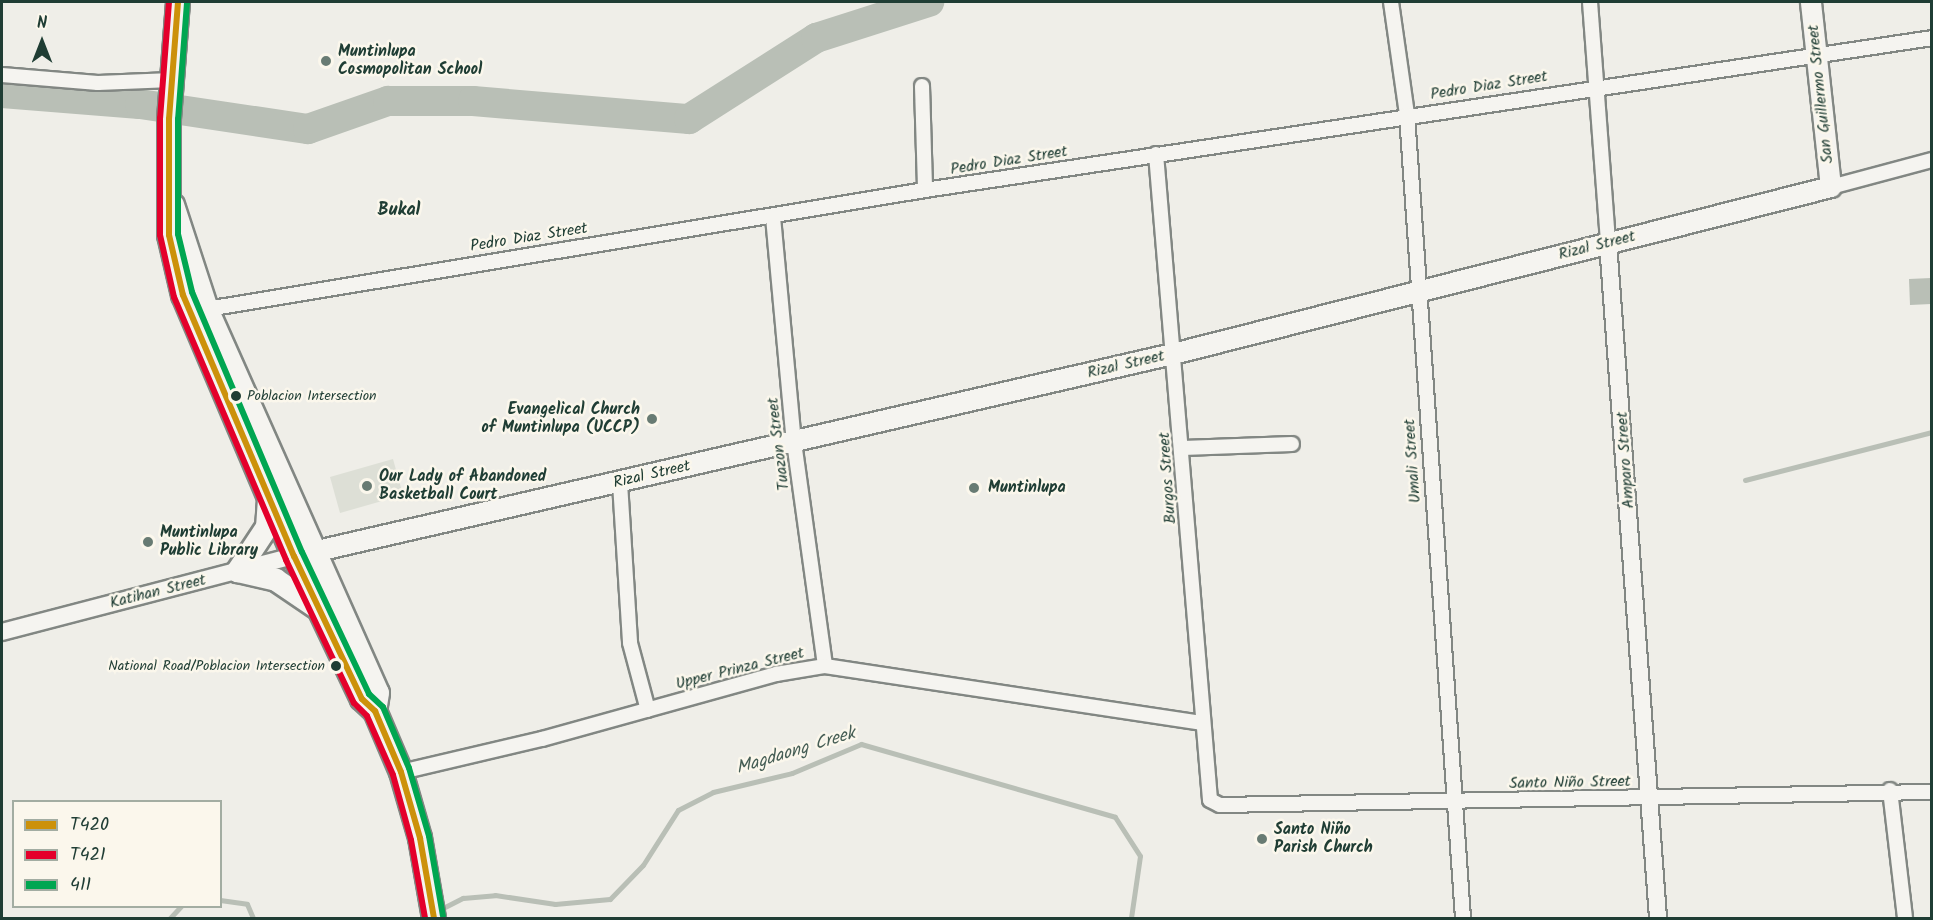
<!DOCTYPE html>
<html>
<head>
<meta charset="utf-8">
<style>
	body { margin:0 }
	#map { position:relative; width:1933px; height:920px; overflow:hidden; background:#efeee8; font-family:Kalam,sans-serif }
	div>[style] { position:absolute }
	.green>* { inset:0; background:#dddfd6 }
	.water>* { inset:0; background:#b9bfb6 }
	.stream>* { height:5px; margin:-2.5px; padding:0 2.5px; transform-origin:2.5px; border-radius:2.5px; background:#b9bfb6 }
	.river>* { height:30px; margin:-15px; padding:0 15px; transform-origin:15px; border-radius:15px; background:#b9bfb6 }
	.roads { filter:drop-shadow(2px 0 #828783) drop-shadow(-2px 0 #828783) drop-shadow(0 2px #828783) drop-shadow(0 -2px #828783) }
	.minor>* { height:14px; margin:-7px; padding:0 7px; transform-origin:7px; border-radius:7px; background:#f5f4f0 }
	.tertiary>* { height:16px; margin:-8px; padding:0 8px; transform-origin:8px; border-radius:8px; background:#f5f4f0 }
	.secondary>* { height:20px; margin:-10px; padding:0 10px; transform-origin:10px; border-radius:10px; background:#f5f4f0 }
	.trunk>* { height:22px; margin:-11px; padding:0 11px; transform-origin:11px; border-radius:11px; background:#f5f4f0 }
	.bus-1>* { height:6px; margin:-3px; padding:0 3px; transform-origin:3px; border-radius:3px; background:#cc910a }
	.bus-2>* { height:6px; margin:-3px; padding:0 3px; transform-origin:3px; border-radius:3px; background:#e4002b }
	.bus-3>* { height:6px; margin:-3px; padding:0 3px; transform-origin:3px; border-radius:3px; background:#00a651 }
	.dots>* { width:16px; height:16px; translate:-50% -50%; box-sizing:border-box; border:3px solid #fbf7ec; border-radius:50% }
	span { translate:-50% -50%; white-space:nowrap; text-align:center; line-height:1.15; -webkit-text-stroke:5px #fbf7ec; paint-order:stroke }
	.bus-label { font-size:14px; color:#1f3d34 }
	.left { translate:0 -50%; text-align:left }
	.right { translate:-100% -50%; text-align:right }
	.poi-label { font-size:16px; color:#1f3d34; font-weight:700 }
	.street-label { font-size:16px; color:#1f3d34 }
	.neighbourhood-label { font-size:18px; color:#1f3d34; font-weight:700 }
	.water-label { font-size:18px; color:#465e55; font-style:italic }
	.frame { position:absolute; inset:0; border:3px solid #1f3d34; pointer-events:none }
	.legend { position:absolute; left:12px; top:800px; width:210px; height:108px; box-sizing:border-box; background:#fbf7ec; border:2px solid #a3ada2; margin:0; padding:8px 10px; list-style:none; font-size:18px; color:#1f3d34 }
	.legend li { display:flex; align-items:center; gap:12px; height:30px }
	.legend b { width:30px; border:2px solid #a3ada2 }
	.north { position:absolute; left:12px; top:12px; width:60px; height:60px; -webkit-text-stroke:4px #fbf7ec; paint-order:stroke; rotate:0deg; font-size:16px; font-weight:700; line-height:24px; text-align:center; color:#1f3d34 }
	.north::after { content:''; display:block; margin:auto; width:21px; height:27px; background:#1f3d34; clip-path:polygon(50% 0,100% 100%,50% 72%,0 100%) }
</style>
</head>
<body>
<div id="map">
	<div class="green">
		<i style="clip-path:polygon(393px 459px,403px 495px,340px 513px,330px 477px)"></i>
	</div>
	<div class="water">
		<i style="clip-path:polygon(1931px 278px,1931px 304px,1910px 305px,1909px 279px)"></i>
	</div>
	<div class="stream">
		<i style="left:1745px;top:480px;width:193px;rotate:-14.4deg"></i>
		<i style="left:220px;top:900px;width:27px;rotate:8deg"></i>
		<i style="left:247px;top:904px;width:15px;rotate:67deg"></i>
		<i style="left:439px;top:910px;width:27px;rotate:-27deg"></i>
		<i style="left:463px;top:898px;width:32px;rotate:-5deg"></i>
		<i style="left:495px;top:895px;width:61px;rotate:8.5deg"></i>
		<i style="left:555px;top:904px;width:55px;rotate:-5.2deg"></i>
		<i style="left:610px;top:899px;width:47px;rotate:-45.9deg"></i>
		<i style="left:643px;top:865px;width:65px;rotate:-57.5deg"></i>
		<i style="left:678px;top:810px;width:39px;rotate:-27deg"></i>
		<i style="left:713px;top:792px;width:81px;rotate:-13.5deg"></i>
		<i style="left:792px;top:773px;width:75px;rotate:-22.8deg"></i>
		<i style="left:861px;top:744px;width:264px;rotate:16deg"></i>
		<i style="left:1115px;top:817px;width:46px;rotate:57.3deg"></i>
		<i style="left:1140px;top:856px;width:63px;rotate:98.3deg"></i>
		<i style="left:170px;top:918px;width:16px;rotate:-47deg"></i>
	</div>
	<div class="river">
		<i style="left:2px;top:93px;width:138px;rotate:4.6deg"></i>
		<i style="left:140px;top:104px;width:170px;rotate:8.5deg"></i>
		<i style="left:308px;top:129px;width:85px;rotate:-19.3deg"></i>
		<i style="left:388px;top:101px;width:85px"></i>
		<i style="left:473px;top:101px;width:217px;rotate:4.8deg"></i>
		<i style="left:689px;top:119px;width:151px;rotate:-32.5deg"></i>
		<i style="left:816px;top:38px;width:119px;rotate:-17.7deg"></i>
	</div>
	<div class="roads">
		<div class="minor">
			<i style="left:1391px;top:2px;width:114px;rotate:81.9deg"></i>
			<i style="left:1407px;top:115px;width:805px;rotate:86.01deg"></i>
			<i style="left:1590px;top:2px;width:242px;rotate:85.7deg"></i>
			<i style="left:2px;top:75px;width:96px;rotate:4.8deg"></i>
			<i style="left:98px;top:83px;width:74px;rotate:-2.3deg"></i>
			<i style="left:922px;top:86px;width:104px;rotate:88.3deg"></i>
			<i style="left:1156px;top:154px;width:648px;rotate:85.22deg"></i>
			<i style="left:1210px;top:800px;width:11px;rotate:27deg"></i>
			<i style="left:1220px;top:805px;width:712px;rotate:-1.05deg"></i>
			<i style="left:1831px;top:187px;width:105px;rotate:-15deg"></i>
			<i style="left:773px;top:217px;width:226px;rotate:84.7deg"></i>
			<i style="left:794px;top:442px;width:226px;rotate:82.1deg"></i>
			<i style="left:207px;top:309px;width:728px;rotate:-9.41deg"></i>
			<i style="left:925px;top:190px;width:1018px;rotate:-8.58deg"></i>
			<i style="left:1183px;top:448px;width:109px;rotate:-2.1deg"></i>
			<i style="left:620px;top:483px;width:160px;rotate:86.4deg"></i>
			<i style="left:630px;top:643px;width:69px;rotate:75deg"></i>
			<i style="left:401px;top:772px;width:145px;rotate:-13.2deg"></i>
			<i style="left:542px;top:739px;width:243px;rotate:-15.5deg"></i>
			<i style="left:776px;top:674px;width:50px;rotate:-9.3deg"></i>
			<i style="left:825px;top:666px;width:379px;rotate:8.6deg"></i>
			<i style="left:1890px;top:790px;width:129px;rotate:83.3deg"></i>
		</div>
		<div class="tertiary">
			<i style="left:1608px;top:243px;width:677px;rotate:85.76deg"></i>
			<i style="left:2px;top:632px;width:302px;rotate:-14.6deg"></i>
		</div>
		<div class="secondary">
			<i style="left:300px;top:555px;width:896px;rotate:-12.97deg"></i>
			<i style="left:1173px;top:354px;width:679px;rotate:-14.24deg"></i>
			<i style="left:1831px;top:187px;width:186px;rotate:-96.2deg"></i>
		</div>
		<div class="trunk">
			<i style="left:178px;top:2px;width:117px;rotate:94.4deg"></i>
			<i style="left:169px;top:119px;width:116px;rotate:90deg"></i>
			<i style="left:169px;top:235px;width:62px;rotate:76.9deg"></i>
			<i style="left:183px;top:295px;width:284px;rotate:67deg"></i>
			<i style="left:294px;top:556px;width:158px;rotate:64.6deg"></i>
			<i style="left:362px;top:699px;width:18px;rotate:43deg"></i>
			<i style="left:375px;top:711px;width:66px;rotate:66.9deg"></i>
			<i style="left:401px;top:772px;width:69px;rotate:73.9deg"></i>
			<i style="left:420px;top:838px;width:81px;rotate:80.1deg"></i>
			<i style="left:173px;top:205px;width:109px;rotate:71.9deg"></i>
			<i style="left:207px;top:309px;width:420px;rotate:66deg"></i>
			<i style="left:378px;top:693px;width:18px;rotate:99deg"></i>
			<i style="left:269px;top:499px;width:28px;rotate:94deg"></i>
			<i style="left:267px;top:527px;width:53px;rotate:123.4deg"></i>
			<i style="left:238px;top:571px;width:39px;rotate:13deg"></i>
			<i style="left:276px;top:580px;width:48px;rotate:34deg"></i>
		</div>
	</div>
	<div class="bus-1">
		<i style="left:178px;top:2px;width:117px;rotate:94.4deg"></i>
		<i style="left:169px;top:119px;width:116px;rotate:90deg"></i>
		<i style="left:169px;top:235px;width:62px;rotate:76.9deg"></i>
		<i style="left:183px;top:295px;width:284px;rotate:67deg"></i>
		<i style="left:294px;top:556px;width:158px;rotate:64.6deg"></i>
		<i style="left:362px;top:699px;width:18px;rotate:43deg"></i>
		<i style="left:375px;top:711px;width:66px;rotate:66.9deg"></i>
		<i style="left:401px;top:772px;width:69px;rotate:73.9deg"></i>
		<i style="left:420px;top:838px;width:81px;rotate:80.1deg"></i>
	</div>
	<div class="bus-2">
		<i style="left:169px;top:2px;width:116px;rotate:94.4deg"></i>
		<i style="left:160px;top:118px;width:117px;rotate:90deg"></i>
		<i style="left:160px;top:235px;width:64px;rotate:77.3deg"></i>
		<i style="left:174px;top:297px;width:286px;rotate:66.9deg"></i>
		<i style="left:286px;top:560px;width:158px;rotate:64.6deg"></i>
		<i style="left:354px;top:703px;width:18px;rotate:45deg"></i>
		<i style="left:367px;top:716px;width:64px;rotate:66.2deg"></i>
		<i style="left:393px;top:775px;width:67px;rotate:74.5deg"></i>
		<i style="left:411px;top:840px;width:79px;rotate:79.8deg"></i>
	</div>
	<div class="bus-3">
		<i style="left:187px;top:3px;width:116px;rotate:94.4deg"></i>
		<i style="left:178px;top:119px;width:115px;rotate:90deg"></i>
		<i style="left:178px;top:234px;width:60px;rotate:76.4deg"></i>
		<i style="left:192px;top:292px;width:282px;rotate:67.1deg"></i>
		<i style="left:302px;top:552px;width:157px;rotate:64.7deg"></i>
		<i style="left:369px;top:694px;width:19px;rotate:43deg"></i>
		<i style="left:383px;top:707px;width:66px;rotate:66.9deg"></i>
		<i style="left:409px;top:768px;width:71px;rotate:73.6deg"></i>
		<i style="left:429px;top:836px;width:81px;rotate:80.1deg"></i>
	</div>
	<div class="dots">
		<i style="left:326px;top:61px;background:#687b73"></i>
		<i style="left:236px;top:396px;background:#1f3d34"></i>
		<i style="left:652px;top:419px;background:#687b73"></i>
		<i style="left:367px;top:486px;background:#687b73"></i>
		<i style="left:974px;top:488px;background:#687b73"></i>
		<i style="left:148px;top:542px;background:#687b73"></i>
		<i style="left:336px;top:666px;background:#1f3d34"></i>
		<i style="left:1262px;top:839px;background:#687b73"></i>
	</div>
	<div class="bus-label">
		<span class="left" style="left:247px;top:396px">Poblacion Intersection</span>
		<span class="right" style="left:325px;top:666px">National Road/Poblacion Intersection</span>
	</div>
	<div class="poi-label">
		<span class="left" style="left:338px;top:61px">Muntinlupa<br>Cosmopolitan School</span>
		<span class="right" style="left:640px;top:419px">Evangelical Church<br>of Muntinlupa (UCCP)</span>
		<span class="left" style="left:379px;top:486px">Our Lady of Abandoned<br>Basketball Court</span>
		<span class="left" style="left:988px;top:488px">Muntinlupa</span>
		<span class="left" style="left:160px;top:542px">Muntinlupa<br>Public Library</span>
		<span class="left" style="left:1274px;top:839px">Santo Niño<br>Parish Church</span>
	</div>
	<div class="street-label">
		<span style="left:1489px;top:86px;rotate:-9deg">Pedro Diaz Street</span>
		<span style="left:1821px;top:94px;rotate:-96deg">San Guillermo Street</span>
		<span style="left:1009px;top:161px;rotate:-9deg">Pedro Diaz Street</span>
		<span style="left:529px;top:238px;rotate:-9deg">Pedro Diaz Street</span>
		<span style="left:1597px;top:246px;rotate:-14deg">Rizal Street</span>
		<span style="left:1126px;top:365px;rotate:-13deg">Rizal Street</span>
		<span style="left:779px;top:444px;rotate:-97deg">Tuazon Street</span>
		<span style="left:1626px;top:460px;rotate:-94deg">Amparo Street</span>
		<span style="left:1413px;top:461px;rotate:-94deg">Umali Street</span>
		<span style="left:652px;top:475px;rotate:-13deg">Rizal Street</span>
		<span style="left:1168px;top:478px;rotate:-94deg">Burgos Street</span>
		<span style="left:158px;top:592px;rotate:-14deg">Katihan Street</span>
		<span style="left:740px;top:669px;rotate:-14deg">Upper Prinza Street</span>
		<span style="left:1570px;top:783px;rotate:-1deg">Santo Niño Street</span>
	</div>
	<div class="neighbourhood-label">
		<span style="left:399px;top:211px">Bukal</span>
	</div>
	<div class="water-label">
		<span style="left:796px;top:752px;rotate:-17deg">Magdaong Creek</span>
	</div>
	<div class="frame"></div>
	<ul class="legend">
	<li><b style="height:8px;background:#cc910a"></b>T420</li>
	<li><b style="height:8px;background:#e4002b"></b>T421</li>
	<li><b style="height:8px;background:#00a651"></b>411</li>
	</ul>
	<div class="north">N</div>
</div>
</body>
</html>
